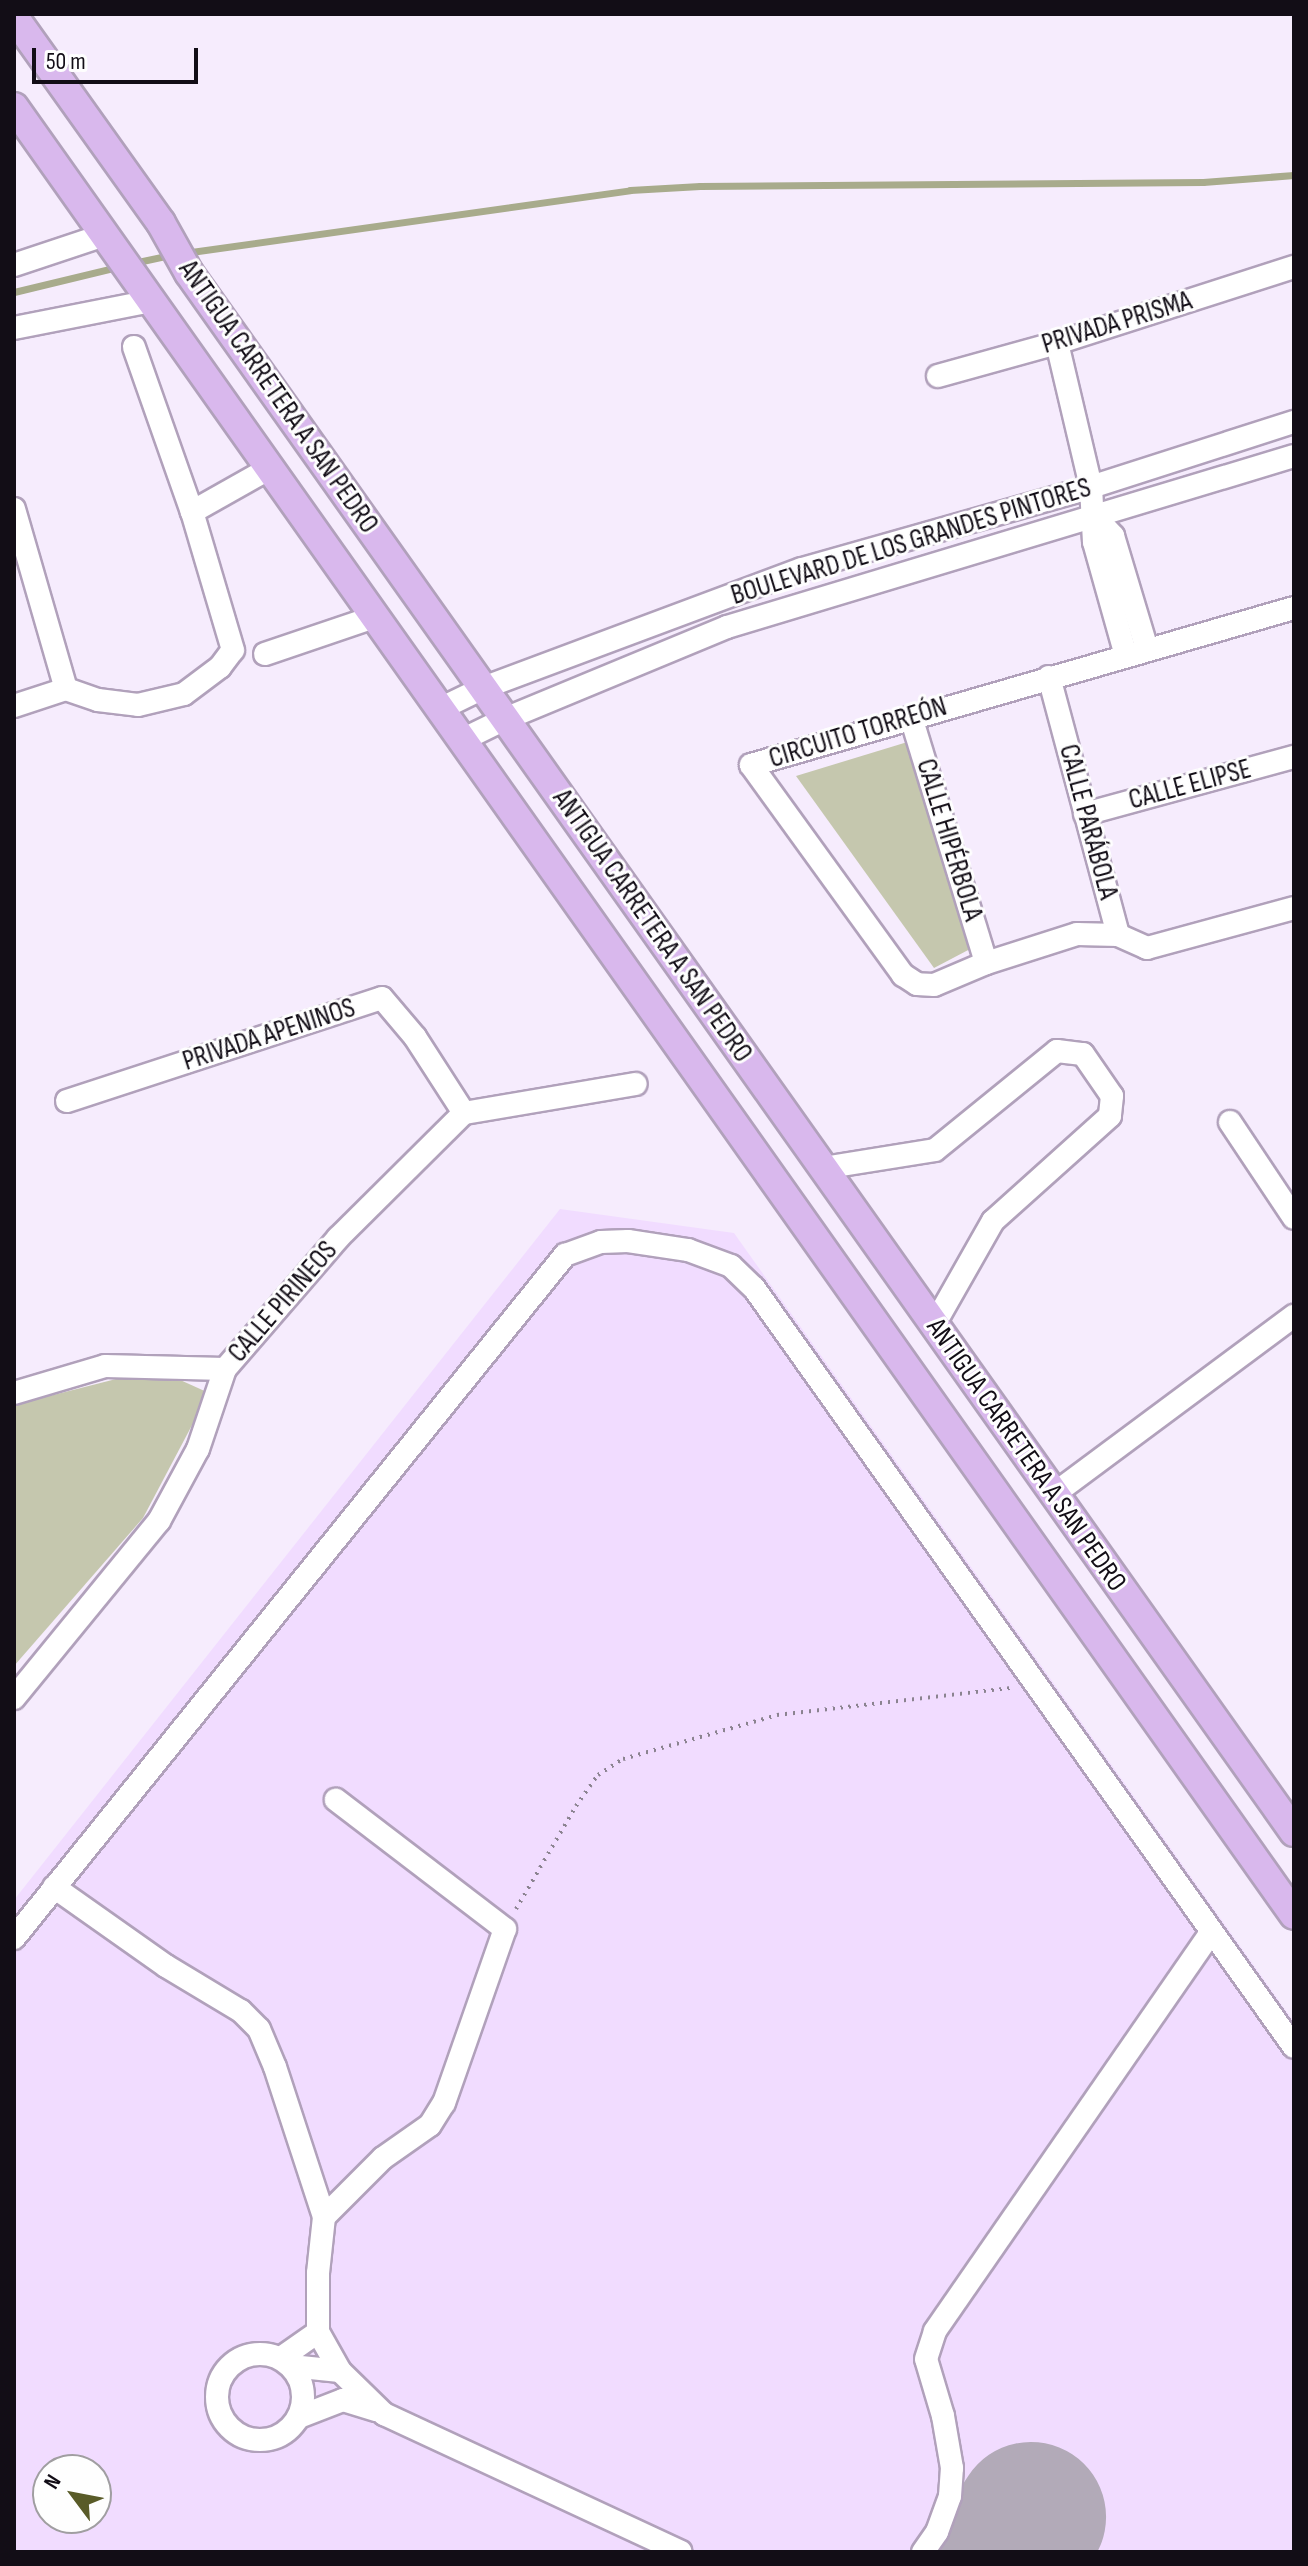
<!DOCTYPE html>
<html>
<head>
<meta charset="utf-8">
<style>
	body { margin:0 }
	#map { position:relative; width:1308px; height:2566px; overflow:hidden; background:#f6ecfd; font-family:"Sofia Sans Condensed",sans-serif }
	div>[style] { position:absolute }
	.built>* { inset:0; background:#f1dcff }
	.green>* { inset:0; background:#c5c7ae }
	.stream>* { height:7px; margin:-3.5px; padding:0 3.5px; transform-origin:3.5px; border-radius:3.5px; background:#a8ab8c }
	.runway>* { height:150px; margin:-75px; padding:0 75px; transform-origin:75px; border-radius:75px; background:#b2aab8 }
	.path>* { height:4px; margin-top:-2px; transform-origin:0; background:repeating-linear-gradient(90deg,#8b8390 0 2px,transparent 0 8px) }
	.roads { filter:drop-shadow(2px 0 #b1a1bb) drop-shadow(-2px 0 #b1a1bb) drop-shadow(0 2px #b1a1bb) drop-shadow(0 -2px #b1a1bb) }
	.minor>* { height:22px; margin:-11px; padding:0 11px; transform-origin:11px; border-radius:11px; background:#fff }
	.minor>.ring { margin:-11px; padding:0; box-sizing:content-box; background:none; border:22px solid #fff; border-radius:50% }
	.major>* { height:28px; margin:-14px; padding:0 14px; transform-origin:14px; border-radius:14px; background:#d9b8ed }
	span { translate:-50% -50%; white-space:nowrap; text-align:center; line-height:1.15; -webkit-text-stroke:6px #fefefe; paint-order:stroke }
	.street-label { font-size:28px; color:#120d16 }
	.frame { position:absolute; inset:0; border:16px solid #120d16; pointer-events:none }
	.north { position:absolute; left:32px; top:2454px; width:80px; height:80px; box-sizing:border-box; background:#fefefe; border:2px solid #a09ea1; border-radius:50%; rotate:302deg; font-size:22px; font-weight:700; line-height:32px; text-align:center; color:#120d16 }
	.north::after { content:''; display:block; margin:auto; width:28px; height:36px; background:#595b28; clip-path:polygon(50% 0,100% 100%,50% 72%,0 100%) }
	.scale { position:absolute; left:32px; top:48px; width:166px; height:36px; box-sizing:border-box; border:4px solid #120d16; border-top:0; padding-left:10px; font-size:24px; line-height:28px; white-space:nowrap; color:#120d16; -webkit-text-stroke:6px #fefefe; paint-order:stroke }
</style>
</head>
<body>
<div id="map">
	<div class="built">
		<i style="clip-path:polygon(evenodd,560px 1209px,734px 1233px,1294px 2022px,1294px 2552px,14px 2552px,14px 1900px,560px 1209px,48px 2470px,96px 2470px,96px 2518px,48px 2518px,48px 2470px)"></i>
	</div>
	<div class="green">
		<i style="clip-path:polygon(914px 740px,972px 948px,934px 968px,796px 776px)"></i>
		<i style="clip-path:polygon(120px 1378px,178px 1379px,209px 1393px,143px 1518px,14px 1666px,14px 1405px)"></i>
	</div>
	<div class="stream">
		<i style="left:184px;top:253px;width:450px;rotate:-8deg"></i>
		<i style="left:630px;top:190px;width:70px;rotate:-3.3deg"></i>
		<i style="left:700px;top:186px;width:503px;rotate:-0.46deg"></i>
		<i style="left:1203px;top:182px;width:91px;rotate:-4.4deg"></i>
		<i style="left:133px;top:263px;width:40px;rotate:-12deg"></i>
		<i style="left:14px;top:292px;width:106px;rotate:-13.6deg"></i>
	</div>
	<div class="runway">
		<i style="left:1008px;top:2552px;width:42px;rotate:-56.7deg"></i>
	</div>
	<div class="path">
		<i style="left:516px;top:1909px;width:119px;rotate:-59.8deg"></i>
		<i style="left:576px;top:1806px;width:38px;rotate:-55deg"></i>
		<i style="left:598px;top:1775px;width:30px;rotate:-33deg"></i>
		<i style="left:623px;top:1759px;width:160px;rotate:-15.9deg"></i>
		<i style="left:777px;top:1715px;width:236px;rotate:-6.6deg"></i>
	</div>
	<div class="roads">
		<div class="minor">
			<i style="left:14px;top:265px;width:95px;rotate:-18.4deg"></i>
			<i style="left:14px;top:328px;width:140px;rotate:-11.1deg"></i>
			<i style="left:1057px;top:343px;width:148px;rotate:76.7deg"></i>
			<i style="left:1091px;top:487px;width:55px;rotate:86.9deg"></i>
			<i style="left:1094px;top:542px;width:118px;rotate:74.3deg"></i>
			<i style="left:938px;top:376px;width:123px;rotate:-15.5deg"></i>
			<i style="left:1057px;top:343px;width:249px;rotate:-17.8deg"></i>
			<i style="left:14px;top:509px;width:187px;rotate:73.9deg"></i>
			<i style="left:192px;top:512px;width:90px;rotate:-29.4deg"></i>
			<i style="left:1093px;top:515px;width:29px;rotate:46deg"></i>
			<i style="left:1113px;top:536px;width:118px;rotate:73.3deg"></i>
			<i style="left:265px;top:654px;width:118px;rotate:-18.7deg"></i>
			<i style="left:1049px;top:677px;width:267px;rotate:75deg"></i>
			<i style="left:1118px;top:935px;width:32px;rotate:24deg"></i>
			<i style="left:1147px;top:948px;width:152px;rotate:-15.2deg"></i>
			<i style="left:14px;top:706px;width:55px;rotate:-18.1deg"></i>
			<i style="left:66px;top:689px;width:34px;rotate:19deg"></i>
			<i style="left:98px;top:700px;width:40px;rotate:7.1deg"></i>
			<i style="left:138px;top:705px;width:47px;rotate:-13.4deg"></i>
			<i style="left:184px;top:694px;width:45px;rotate:-36.9deg"></i>
			<i style="left:220px;top:667px;width:21px;rotate:-53deg"></i>
			<i style="left:233px;top:650px;width:144px;rotate:-106.5deg"></i>
			<i style="left:192px;top:512px;width:175px;rotate:-109.4deg"></i>
			<i style="left:442px;top:708px;width:46px;rotate:-26deg"></i>
			<i style="left:483px;top:688px;width:340px;rotate:-20.5deg"></i>
			<i style="left:802px;top:569px;width:300px;rotate:-15.8deg"></i>
			<i style="left:1091px;top:487px;width:213px;rotate:-17.8deg"></i>
			<i style="left:911px;top:717px;width:257px;rotate:73deg"></i>
			<i style="left:462px;top:740px;width:48px;rotate:-26deg"></i>
			<i style="left:505px;top:719px;width:240px;rotate:-22.5deg"></i>
			<i style="left:727px;top:627px;width:592px;rotate:-16.78deg"></i>
			<i style="left:1085px;top:814px;width:217px;rotate:-15.3deg"></i>
			<i style="left:1118px;top:935px;width:41px;rotate:-178.6deg"></i>
			<i style="left:1077px;top:934px;width:96px;rotate:162.3deg"></i>
			<i style="left:986px;top:963px;width:56px;rotate:157.1deg"></i>
			<i style="left:934px;top:985px;width:17px;rotate:-177deg"></i>
			<i style="left:917px;top:984px;width:17px;rotate:-147deg"></i>
			<i style="left:903px;top:975px;width:259px;rotate:-125.9deg"></i>
			<i style="left:751px;top:765px;width:565px;rotate:-16.13deg"></i>
			<i style="left:67px;top:1101px;width:331px;rotate:-18.1deg"></i>
			<i style="left:382px;top:998px;width:51px;rotate:49.8deg"></i>
			<i style="left:415px;top:1037px;width:90px;rotate:57.2deg"></i>
			<i style="left:1230px;top:1122px;width:115px;rotate:56.3deg"></i>
			<i style="left:823px;top:1168px;width:113px;rotate:-9.1deg"></i>
			<i style="left:935px;top:1150px;width:157px;rotate:-39.1deg"></i>
			<i style="left:1057px;top:1051px;width:26px;rotate:7deg"></i>
			<i style="left:1083px;top:1054px;width:51px;rotate:55.4deg"></i>
			<i style="left:1112px;top:1096px;width:20px;rotate:96deg"></i>
			<i style="left:1110px;top:1116px;width:157px;rotate:138.1deg"></i>
			<i style="left:993px;top:1221px;width:120px;rotate:119.6deg"></i>
			<i style="left:14px;top:1393px;width:95px;rotate:-16.5deg"></i>
			<i style="left:105px;top:1366px;width:120px;rotate:1.4deg"></i>
			<i style="left:1054px;top:1494px;width:299px;rotate:-36.6deg"></i>
			<i style="left:14px;top:1698px;width:229px;rotate:-50.7deg"></i>
			<i style="left:159px;top:1521px;width:82px;rotate:-61.6deg"></i>
			<i style="left:198px;top:1449px;width:84px;rotate:-71.4deg"></i>
			<i style="left:225px;top:1369px;width:173px;rotate:-49.2deg"></i>
			<i style="left:338px;top:1238px;width:177px;rotate:-44.8deg"></i>
			<i style="left:464px;top:1113px;width:174px;rotate:-9.6deg"></i>
			<i style="left:54px;top:1887px;width:137px;rotate:35.2deg"></i>
			<i style="left:166px;top:1966px;width:87px;rotate:31deg"></i>
			<i style="left:241px;top:2011px;width:25px;rotate:45deg"></i>
			<i style="left:259px;top:2029px;width:41px;rotate:67.2deg"></i>
			<i style="left:275px;top:2067px;width:158px;rotate:71.9deg"></i>
			<i style="left:324px;top:2217px;width:56px;rotate:96.1deg"></i>
			<i style="left:318px;top:2273px;width:59px;rotate:90deg"></i>
			<i style="left:318px;top:2332px;width:45px;rotate:60.6deg"></i>
			<i style="left:340px;top:2371px;width:62px;rotate:44.3deg"></i>
			<i style="left:384px;top:2414px;width:327px;rotate:24.9deg"></i>
			<i style="left:14px;top:1938px;width:878px;rotate:-51.11deg"></i>
			<i style="left:565px;top:1255px;width:38px;rotate:-20deg"></i>
			<i style="left:601px;top:1242px;width:27px;rotate:-2deg"></i>
			<i style="left:628px;top:1241px;width:61px;rotate:8.5deg"></i>
			<i style="left:688px;top:1250px;width:46px;rotate:20.4deg"></i>
			<i style="left:731px;top:1266px;width:32px;rotate:44deg"></i>
			<i style="left:754px;top:1288px;width:931px;rotate:54.57deg"></i>
			<i style="left:324px;top:2217px;width:83px;rotate:-45deg"></i>
			<i style="left:383px;top:2158px;width:57px;rotate:-35.1deg"></i>
			<i style="left:430px;top:2125px;width:26px;rotate:-58deg"></i>
			<i style="left:444px;top:2103px;width:184px;rotate:-70.7deg"></i>
			<i style="left:505px;top:1929px;width:213px;rotate:-142.6deg"></i>
			<i class="ring" style="left:217px;top:2354px;width:64px;height:64px"></i>
			<i style="left:281px;top:2358px;width:45px;rotate:-35.1deg"></i>
			<i style="left:291px;top:2366px;width:49px;rotate:5.8deg"></i>
			<i style="left:299px;top:2417px;width:47px;rotate:-21.1deg"></i>
			<i style="left:343px;top:2400px;width:34px;rotate:17deg"></i>
			<i style="left:923px;top:2552px;width:24px;rotate:-55deg"></i>
			<i style="left:937px;top:2532px;width:38px;rotate:-70deg"></i>
			<i style="left:950px;top:2496px;width:28px;rotate:-86deg"></i>
			<i style="left:952px;top:2468px;width:53px;rotate:-99.8deg"></i>
			<i style="left:943px;top:2416px;width:59px;rotate:-106.6deg"></i>
			<i style="left:926px;top:2359px;width:29px;rotate:-72deg"></i>
			<i style="left:935px;top:2331px;width:485px;rotate:-55.3deg"></i>
		</div>
		<div class="major">
			<i style="left:14px;top:17px;width:253px;rotate:54.5deg"></i>
			<i style="left:161px;top:223px;width:57px;rotate:60.8deg"></i>
			<i style="left:189px;top:273px;width:1911px;rotate:54.67deg"></i>
			<i style="left:14px;top:107px;width:2215px;rotate:54.7deg"></i>
		</div>
	</div>
	<div class="street-label">
		<span style="left:1117px;top:323px;rotate:-17deg">PRIVADA PRISMA</span>
		<span style="left:278px;top:397px;rotate:55deg">ANTIGUA CARRETERA A SAN PEDRO</span>
		<span style="left:911px;top:542px;rotate:-17deg">BOULEVARD DE LOS GRANDES PINTORES</span>
		<span style="left:858px;top:733px;rotate:-17deg">CIRCUITO TORREÓN</span>
		<span style="left:1190px;top:785px;rotate:-15deg">CALLE ELIPSE</span>
		<span style="left:1088px;top:822px;rotate:75deg">CALLE PARÁBOLA</span>
		<span style="left:949px;top:840px;rotate:73deg">CALLE HIPÉRBOLA</span>
		<span style="left:652px;top:926px;rotate:55deg">ANTIGUA CARRETERA A SAN PEDRO</span>
		<span style="left:269px;top:1035px;rotate:-18deg">PRIVADA APENINOS</span>
		<span style="left:283px;top:1302px;rotate:-49deg">CALLE PIRINEOS</span>
		<span style="left:1026px;top:1455px;rotate:55deg">ANTIGUA CARRETERA A SAN PEDRO</span>
	</div>
	<div class="frame"></div>
	<div class="north">N</div>
	<div class="scale">50 m</div>
</div>
</body>
</html>
